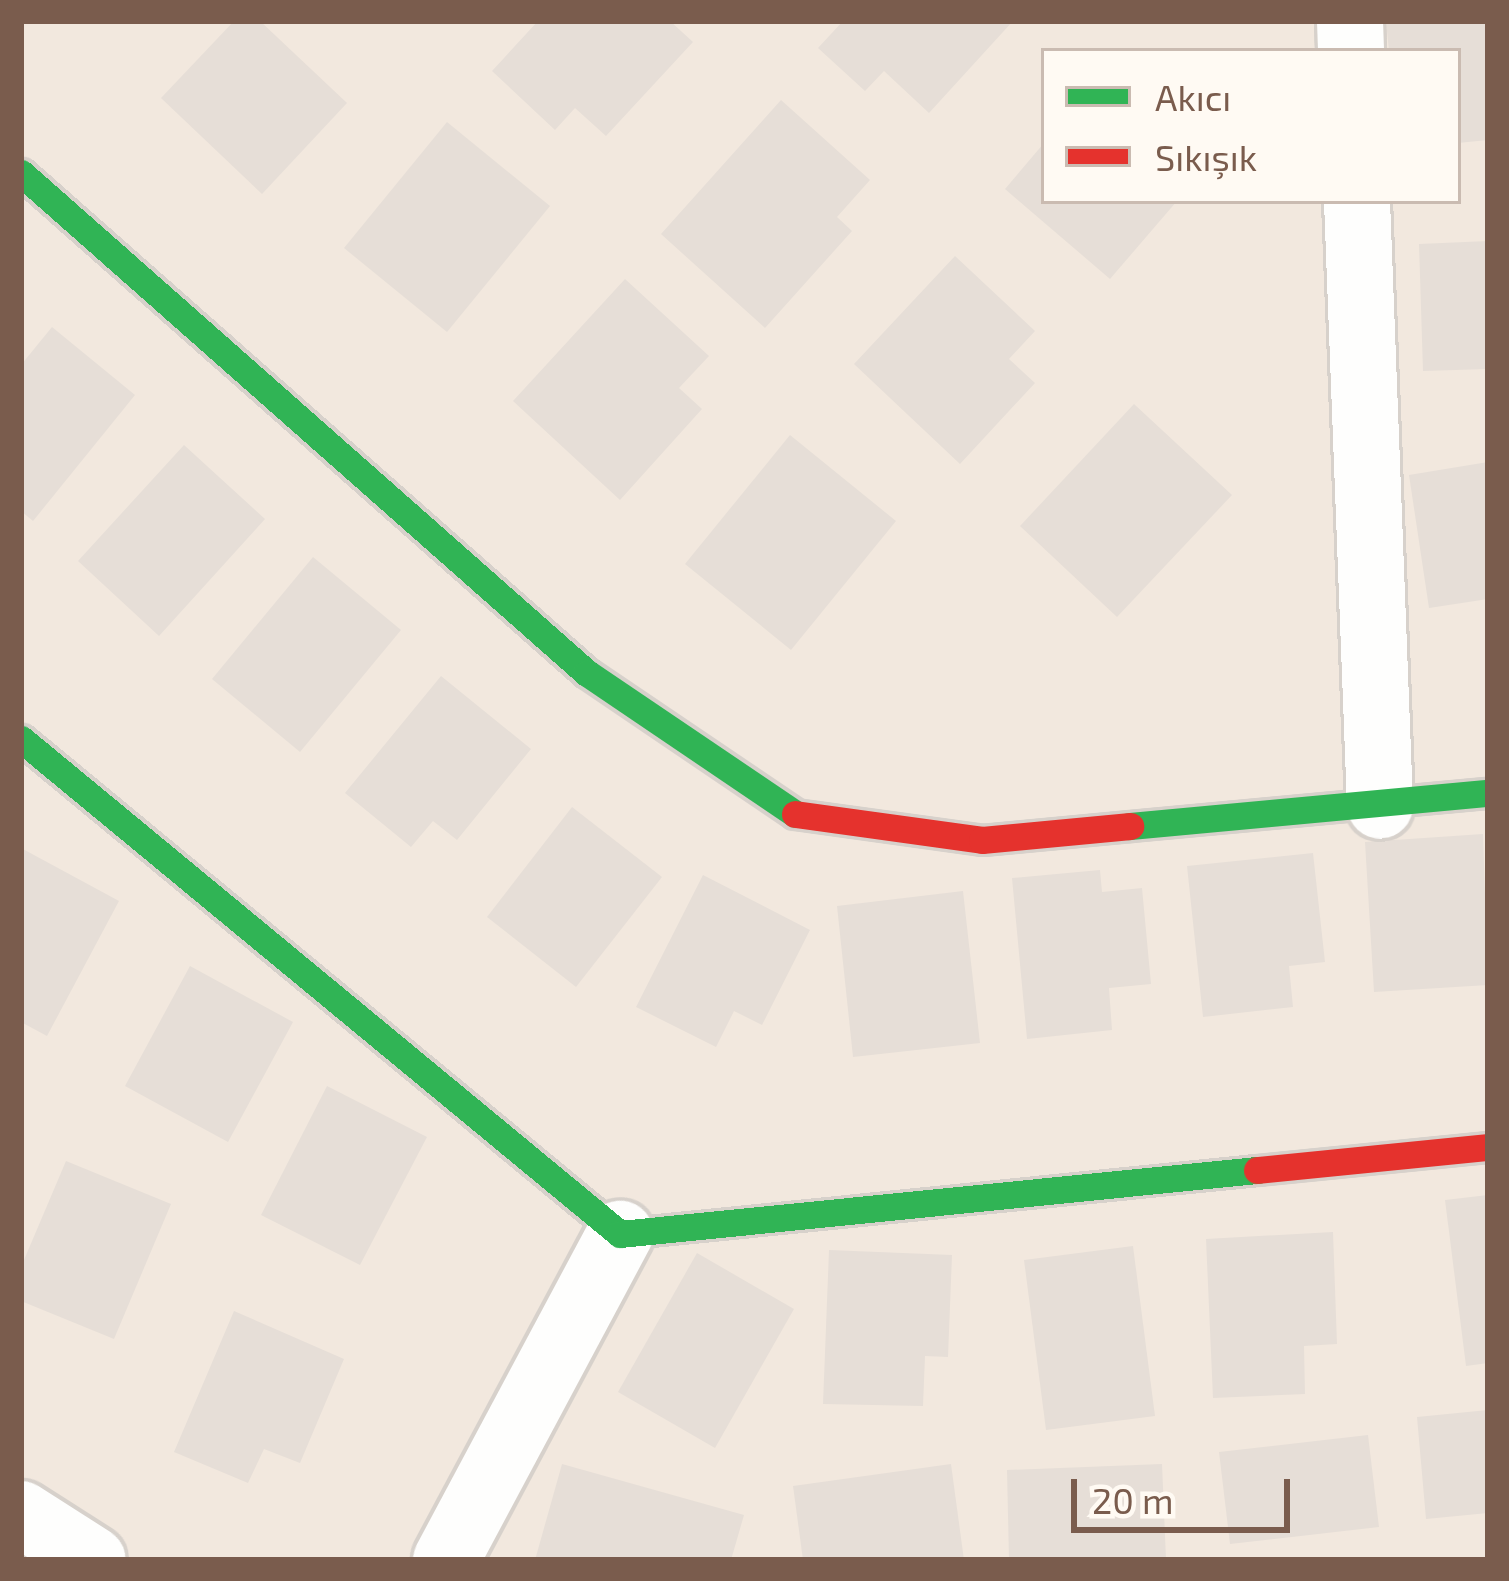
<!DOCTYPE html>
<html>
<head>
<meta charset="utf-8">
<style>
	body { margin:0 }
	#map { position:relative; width:1509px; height:1581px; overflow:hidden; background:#f9f5f0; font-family:"Exo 2",sans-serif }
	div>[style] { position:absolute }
	.residential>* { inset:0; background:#f2e8de }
	.building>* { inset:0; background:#e6ded7 }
	.roads { filter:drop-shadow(3px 0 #d7d1cb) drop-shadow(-3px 0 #d7d1cb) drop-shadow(0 3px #d7d1cb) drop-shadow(0 -3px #d7d1cb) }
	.street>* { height:66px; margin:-33px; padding:0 33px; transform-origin:33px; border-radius:33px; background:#fefefd }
	.fast>* { height:27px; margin:-13.5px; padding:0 13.5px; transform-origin:13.5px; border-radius:13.5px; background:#30b455 }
	.jam>* { height:27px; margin:-13.5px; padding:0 13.5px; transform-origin:13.5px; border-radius:13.5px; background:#e5322d }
	span { translate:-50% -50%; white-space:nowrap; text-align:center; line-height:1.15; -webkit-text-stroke:9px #fffaf3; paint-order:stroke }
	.frame { position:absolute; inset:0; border:24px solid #7a5c4d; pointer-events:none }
	.legend { position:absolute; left:1041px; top:48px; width:420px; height:156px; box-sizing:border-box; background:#fffaf3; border:3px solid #cabbb1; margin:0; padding:15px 21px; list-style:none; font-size:36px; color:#7a5c4d }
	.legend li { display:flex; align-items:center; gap:24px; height:60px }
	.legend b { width:60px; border:3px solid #cabbb1 }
	.scale { position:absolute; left:1071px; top:1479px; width:219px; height:54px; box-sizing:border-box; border:6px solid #7a5c4d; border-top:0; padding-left:15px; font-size:36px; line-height:42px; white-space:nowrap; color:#7a5c4d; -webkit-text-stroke:9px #fffaf3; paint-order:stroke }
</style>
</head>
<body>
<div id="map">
	<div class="residential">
		<i style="clip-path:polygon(evenodd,21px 21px,1488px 21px,1488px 1560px,21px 1560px,21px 21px,1044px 51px,1458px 51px,1458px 201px,1044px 201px,1044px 51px)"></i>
	</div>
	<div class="building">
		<i style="clip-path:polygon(234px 21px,260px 21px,347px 103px,262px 194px,161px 98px)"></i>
		<i style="clip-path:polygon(538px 21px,670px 21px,693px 42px,606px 136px,575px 108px,555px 130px,492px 71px)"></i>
		<i style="clip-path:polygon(843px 21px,1013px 21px,929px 113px,884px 71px,865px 91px,818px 48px)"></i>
		<i style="clip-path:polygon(1386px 21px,1488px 21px,1488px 140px,1458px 143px,1458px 51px,1389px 51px)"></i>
		<i style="clip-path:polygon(781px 100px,870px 180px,837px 217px,852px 231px,765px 328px,661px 234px)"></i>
		<i style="clip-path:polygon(447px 122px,550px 206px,447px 332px,344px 248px)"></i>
		<i style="clip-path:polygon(1044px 143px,1044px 201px,1177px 201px,1110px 279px,1005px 189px)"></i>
		<i style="clip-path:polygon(1488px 241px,1488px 369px,1423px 371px,1419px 244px)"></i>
		<i style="clip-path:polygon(955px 256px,1035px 331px,1009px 359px,1035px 383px,960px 464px,854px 364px)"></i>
		<i style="clip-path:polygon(625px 279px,709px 356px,679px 388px,702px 409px,620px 500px,513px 401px)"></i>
		<i style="clip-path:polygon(52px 327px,135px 395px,33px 521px,21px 511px,21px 365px)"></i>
		<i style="clip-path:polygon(1134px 404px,1232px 495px,1117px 617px,1020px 526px)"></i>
		<i style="clip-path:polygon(790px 435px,896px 521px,791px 650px,685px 564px)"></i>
		<i style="clip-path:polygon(184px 445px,265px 519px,159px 636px,78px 561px)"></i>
		<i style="clip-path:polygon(1488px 462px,1488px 599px,1429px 608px,1409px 475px)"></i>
		<i style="clip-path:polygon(313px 557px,401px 630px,300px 752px,212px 679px)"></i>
		<i style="clip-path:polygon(441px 676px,531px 749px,457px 840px,433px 821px,411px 847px,345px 793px)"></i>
		<i style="clip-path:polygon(572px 807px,662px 877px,576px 987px,487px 917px)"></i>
		<i style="clip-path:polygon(1483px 834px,1488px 985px,1374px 992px,1365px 842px)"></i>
		<i style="clip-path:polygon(21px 848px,119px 901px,47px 1036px,21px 1022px)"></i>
		<i style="clip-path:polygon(1313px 853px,1325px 962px,1289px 966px,1293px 1007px,1203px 1017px,1187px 866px)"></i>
		<i style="clip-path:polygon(1100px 870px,1102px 892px,1142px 888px,1151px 984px,1109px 988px,1112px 1030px,1027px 1039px,1012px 878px)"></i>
		<i style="clip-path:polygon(703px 875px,810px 930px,762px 1025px,734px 1011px,716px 1047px,636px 1007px)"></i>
		<i style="clip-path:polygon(963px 891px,980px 1043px,853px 1057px,837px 906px)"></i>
		<i style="clip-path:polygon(190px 966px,293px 1022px,228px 1142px,125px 1086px)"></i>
		<i style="clip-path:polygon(327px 1086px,427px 1137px,360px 1265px,261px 1215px)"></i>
		<i style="clip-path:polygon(66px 1161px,171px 1204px,114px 1339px,21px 1301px,21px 1267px)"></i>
		<i style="clip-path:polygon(1488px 1195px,1488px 1363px,1466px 1366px,1445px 1200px)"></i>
		<i style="clip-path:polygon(1333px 1232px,1337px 1344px,1304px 1346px,1305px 1394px,1213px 1398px,1206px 1239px)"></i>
		<i style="clip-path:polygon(1133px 1246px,1155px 1416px,1046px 1430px,1024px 1260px)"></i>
		<i style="clip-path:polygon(829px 1250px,952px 1255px,948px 1357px,925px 1356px,923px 1406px,823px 1404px)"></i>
		<i style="clip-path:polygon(697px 1253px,794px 1309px,715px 1448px,618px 1392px)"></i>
		<i style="clip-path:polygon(234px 1311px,344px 1359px,300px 1463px,264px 1449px,248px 1483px,174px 1452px)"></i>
		<i style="clip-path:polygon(1488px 1410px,1488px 1513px,1426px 1519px,1417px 1417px)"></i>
		<i style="clip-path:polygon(1368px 1435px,1379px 1527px,1230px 1544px,1219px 1452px)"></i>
		<i style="clip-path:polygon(562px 1464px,744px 1515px,731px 1560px,535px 1560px)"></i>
		<i style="clip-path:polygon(951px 1464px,964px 1560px,803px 1560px,793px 1486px)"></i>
		<i style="clip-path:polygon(1162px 1464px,1166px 1559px,1009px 1560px,1007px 1470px)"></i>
	</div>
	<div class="roads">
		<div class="street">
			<i style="left:1350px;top:21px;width:30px;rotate:88deg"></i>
			<i style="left:1357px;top:201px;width:605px;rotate:87.82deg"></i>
			<i style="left:21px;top:1514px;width:85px;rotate:32.6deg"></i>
			<i style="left:446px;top:1560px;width:370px;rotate:-61.9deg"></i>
		</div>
		<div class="fast">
			<i style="left:21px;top:173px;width:755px;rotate:41.46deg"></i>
			<i style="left:587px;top:673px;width:251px;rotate:34.1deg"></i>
			<i style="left:21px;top:739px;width:777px;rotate:39.57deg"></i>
			<i style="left:620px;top:1234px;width:640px;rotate:-5.74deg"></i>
			<i style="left:1130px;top:826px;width:360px;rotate:-5.3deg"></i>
		</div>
		<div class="jam">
			<i style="left:795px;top:814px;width:189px;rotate:7.9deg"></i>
			<i style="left:982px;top:840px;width:149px;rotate:-5.4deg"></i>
			<i style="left:1257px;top:1170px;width:232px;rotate:-5.7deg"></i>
		</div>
	</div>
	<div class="frame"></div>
	<ul class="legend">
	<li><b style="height:15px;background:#30b455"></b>Akıcı</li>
	<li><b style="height:15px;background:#e5322d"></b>Sıkışık</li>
	</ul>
	<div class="scale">20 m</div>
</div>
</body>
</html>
